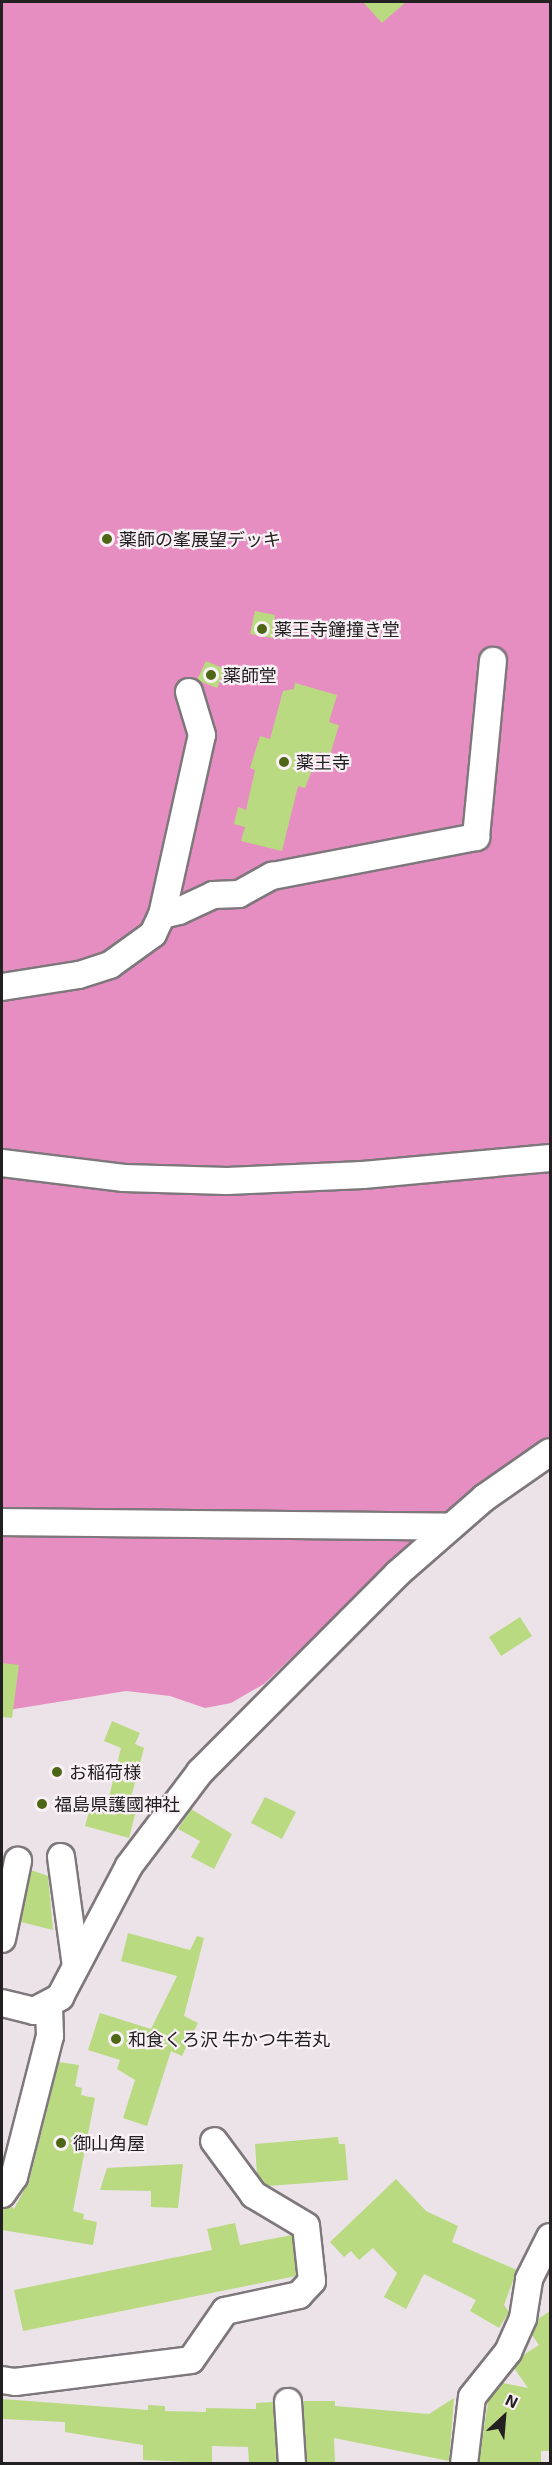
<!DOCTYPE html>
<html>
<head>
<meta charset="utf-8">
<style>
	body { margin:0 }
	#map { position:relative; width:552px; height:2465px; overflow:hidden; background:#ece3e8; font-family:"Exo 2","Noto Sans JP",sans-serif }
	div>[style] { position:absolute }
	.forest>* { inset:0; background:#e68ec1 }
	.building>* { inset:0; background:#b9da80 }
	.roads { filter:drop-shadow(2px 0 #7e777b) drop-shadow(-2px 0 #7e777b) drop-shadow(0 2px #7e777b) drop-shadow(0 -2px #7e777b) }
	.minor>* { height:26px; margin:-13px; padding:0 13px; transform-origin:13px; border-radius:13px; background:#fff }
	.dots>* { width:16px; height:16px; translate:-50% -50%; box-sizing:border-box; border:3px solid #f9f1f5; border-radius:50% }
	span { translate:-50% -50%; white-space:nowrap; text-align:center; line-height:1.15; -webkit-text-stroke:4.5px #f9f1f5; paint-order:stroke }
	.poi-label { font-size:18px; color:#232022 }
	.left { translate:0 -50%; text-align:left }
	.frame { position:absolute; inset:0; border:3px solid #232022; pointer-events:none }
	.north { position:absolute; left:474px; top:2387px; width:60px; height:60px; -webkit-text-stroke:4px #f9f1f5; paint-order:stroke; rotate:26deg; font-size:16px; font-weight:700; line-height:24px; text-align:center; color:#232022 }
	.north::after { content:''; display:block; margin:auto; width:21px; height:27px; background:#232022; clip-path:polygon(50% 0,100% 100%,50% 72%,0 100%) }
</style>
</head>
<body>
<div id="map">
	<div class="forest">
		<i style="clip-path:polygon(2px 2px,550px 2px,550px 1439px,476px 1493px,361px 1591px,264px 1684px,231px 1703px,205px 1708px,170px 1696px,126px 1691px,2px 1711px)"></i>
	</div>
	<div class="building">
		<i style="clip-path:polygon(363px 2px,406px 2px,382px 23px)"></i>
		<i style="clip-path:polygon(255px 611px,275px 615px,272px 638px,250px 634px)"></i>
		<i style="clip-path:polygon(206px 661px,225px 669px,217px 688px,197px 680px)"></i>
		<i style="clip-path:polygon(295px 683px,337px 695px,329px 722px,339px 725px,330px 755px,319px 752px,305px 788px,298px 786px,282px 851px,241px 841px,245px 827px,234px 824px,238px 807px,246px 810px,255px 770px,250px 768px,260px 736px,270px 739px,283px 691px,294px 689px)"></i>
		<i style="clip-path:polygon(520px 1617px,532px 1636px,501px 1656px,489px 1637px)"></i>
		<i style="clip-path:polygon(2px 1663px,19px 1665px,12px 1718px,2px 1717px)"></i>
		<i style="clip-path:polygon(112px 1721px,140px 1733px,135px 1744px,144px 1748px,129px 1805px,137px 1807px,129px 1838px,85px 1826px,93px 1797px,108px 1801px,121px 1748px,104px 1741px)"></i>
		<i style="clip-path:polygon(265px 1797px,296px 1812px,282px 1839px,251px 1823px)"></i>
		<i style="clip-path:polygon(191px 1809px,232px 1834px,214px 1869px,191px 1857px,200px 1841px,178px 1829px)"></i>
		<i style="clip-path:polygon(31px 1870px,48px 1876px,53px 1930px,21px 1922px)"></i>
		<i style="clip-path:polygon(128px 1933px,190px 1950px,197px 1936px,204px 1938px,184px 2016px,198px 2023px,182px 2056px,171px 2051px,147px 2126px,123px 2118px,135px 2080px,117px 2069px,120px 2060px,88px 2050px,100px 2013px,151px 2029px,177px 1976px,121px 1961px)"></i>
		<i style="clip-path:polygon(59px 2062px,79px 2065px,75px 2086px,82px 2088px,81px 2095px,95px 2098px,73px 2211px,84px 2214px,83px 2219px,97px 2222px,93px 2245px,2px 2230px,2px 2209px,11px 2206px,14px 2209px,29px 2181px)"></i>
		<i style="clip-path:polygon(338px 2137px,339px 2144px,345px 2144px,348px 2180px,268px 2186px,257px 2174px,255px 2144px)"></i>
		<i style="clip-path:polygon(183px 2164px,178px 2208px,151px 2207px,151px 2191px,100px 2190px,107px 2168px)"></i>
		<i style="clip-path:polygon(396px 2179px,426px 2211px,458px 2226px,452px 2242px,517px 2270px,504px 2305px,509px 2312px,499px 2328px,470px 2311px,476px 2300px,424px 2274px,406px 2309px,384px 2297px,397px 2273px,373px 2248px,359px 2260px,351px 2251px,344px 2257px,330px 2242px)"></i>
		<i style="clip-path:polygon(235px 2223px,240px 2245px,292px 2235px,296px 2276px,23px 2331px,14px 2290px,212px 2250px,207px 2229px)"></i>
		<i style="clip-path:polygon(550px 2311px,550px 2451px,541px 2451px,541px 2463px,479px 2463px,488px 2401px,503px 2383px,528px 2388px,514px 2368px,523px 2355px,539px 2345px,532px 2335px,538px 2319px)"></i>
		<i style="clip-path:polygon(454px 2398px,449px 2461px,334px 2438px,335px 2463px,307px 2463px,303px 2401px,335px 2401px,335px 2406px,429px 2414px)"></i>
		<i style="clip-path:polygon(2px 2399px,148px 2410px,148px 2405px,165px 2406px,165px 2411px,206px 2412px,206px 2408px,256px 2409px,256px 2403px,273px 2402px,277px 2463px,249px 2463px,248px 2447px,212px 2446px,212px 2463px,143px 2460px,143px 2445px,65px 2432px,65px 2422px,2px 2419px)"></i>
	</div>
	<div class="roads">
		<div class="minor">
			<i style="left:162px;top:915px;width:17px;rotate:-13deg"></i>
			<i style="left:179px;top:911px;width:38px;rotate:-25deg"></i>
			<i style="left:213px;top:895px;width:26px;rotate:-2deg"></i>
			<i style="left:239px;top:894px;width:38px;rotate:-29deg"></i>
			<i style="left:272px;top:876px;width:208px;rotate:-10.8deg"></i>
			<i style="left:476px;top:837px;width:177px;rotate:-84.5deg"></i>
			<i style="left:2px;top:987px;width:78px;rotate:-8.9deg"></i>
			<i style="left:79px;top:975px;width:33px;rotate:-18deg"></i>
			<i style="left:110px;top:965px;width:53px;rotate:-35.8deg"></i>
			<i style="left:153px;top:934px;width:21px;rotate:-65deg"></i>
			<i style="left:162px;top:915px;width:184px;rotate:-77.5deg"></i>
			<i style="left:202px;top:735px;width:45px;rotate:-106.8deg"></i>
			<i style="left:2px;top:1163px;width:123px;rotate:7deg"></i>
			<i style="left:124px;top:1178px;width:103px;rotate:1.7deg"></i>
			<i style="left:227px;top:1181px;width:136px;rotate:-2.5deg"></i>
			<i style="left:363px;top:1175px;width:188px;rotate:-5.2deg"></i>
			<i style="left:2px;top:1522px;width:448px;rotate:0.6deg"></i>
			<i style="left:61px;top:1857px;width:110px;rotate:82.2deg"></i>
			<i style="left:2px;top:1939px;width:80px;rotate:-78.4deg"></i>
			<i style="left:2px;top:2003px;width:33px;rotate:14deg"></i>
			<i style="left:34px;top:2011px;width:30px;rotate:-28deg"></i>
			<i style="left:60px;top:1997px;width:148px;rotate:-62.2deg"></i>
			<i style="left:129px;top:1866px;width:118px;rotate:-52.9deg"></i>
			<i style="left:200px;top:1772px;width:279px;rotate:-45.1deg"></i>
			<i style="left:397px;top:1574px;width:116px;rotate:-41.1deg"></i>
			<i style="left:484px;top:1498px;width:80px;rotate:-34.9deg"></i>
			<i style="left:2px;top:2194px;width:21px;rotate:-55deg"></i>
			<i style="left:14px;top:2177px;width:146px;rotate:-75.7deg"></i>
			<i style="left:50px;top:2036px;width:31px;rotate:-92deg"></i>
			<i style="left:2px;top:2380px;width:13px;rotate:9deg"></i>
			<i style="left:15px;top:2382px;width:177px;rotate:-7.1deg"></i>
			<i style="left:191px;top:2360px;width:60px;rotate:-55.2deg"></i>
			<i style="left:225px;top:2311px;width:76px;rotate:-12.2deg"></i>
			<i style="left:299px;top:2295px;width:19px;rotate:-47deg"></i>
			<i style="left:312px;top:2281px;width:55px;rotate:-96.2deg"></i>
			<i style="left:306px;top:2226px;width:61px;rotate:-149.2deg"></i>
			<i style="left:254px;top:2195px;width:67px;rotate:-126.5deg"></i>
			<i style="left:288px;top:2402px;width:62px;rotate:86.3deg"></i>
			<i style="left:464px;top:2464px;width:67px;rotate:-83.2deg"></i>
			<i style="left:472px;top:2397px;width:58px;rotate:-51.3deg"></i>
			<i style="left:508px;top:2352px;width:37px;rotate:-66deg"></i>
			<i style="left:523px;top:2318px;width:39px;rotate:-81deg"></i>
			<i style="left:529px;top:2279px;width:47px;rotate:-63.4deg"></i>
		</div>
	</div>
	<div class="dots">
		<i style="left:107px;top:539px;background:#4e6717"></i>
		<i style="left:262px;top:629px;background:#4e6717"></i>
		<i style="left:211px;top:675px;background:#4e6717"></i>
		<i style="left:284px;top:762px;background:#4e6717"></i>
		<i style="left:57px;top:1772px;background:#4e6717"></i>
		<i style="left:42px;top:1804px;background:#4e6717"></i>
		<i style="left:116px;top:2039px;background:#4e6717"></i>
		<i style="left:61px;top:2143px;background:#4e6717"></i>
	</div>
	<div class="poi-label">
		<span class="left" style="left:119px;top:539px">薬師の峯展望デッキ</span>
		<span class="left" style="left:274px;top:629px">薬王寺鐘撞き堂</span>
		<span class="left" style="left:223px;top:675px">薬師堂</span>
		<span class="left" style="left:296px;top:762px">薬王寺</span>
		<span class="left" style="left:69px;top:1772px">お稲荷様</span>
		<span class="left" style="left:54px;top:1804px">福島県護國神社</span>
		<span class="left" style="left:128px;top:2039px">和食くろ沢 牛かつ牛若丸</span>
		<span class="left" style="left:73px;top:2143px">御山角屋</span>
	</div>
	<div class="frame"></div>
	<div class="north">N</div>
</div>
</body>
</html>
